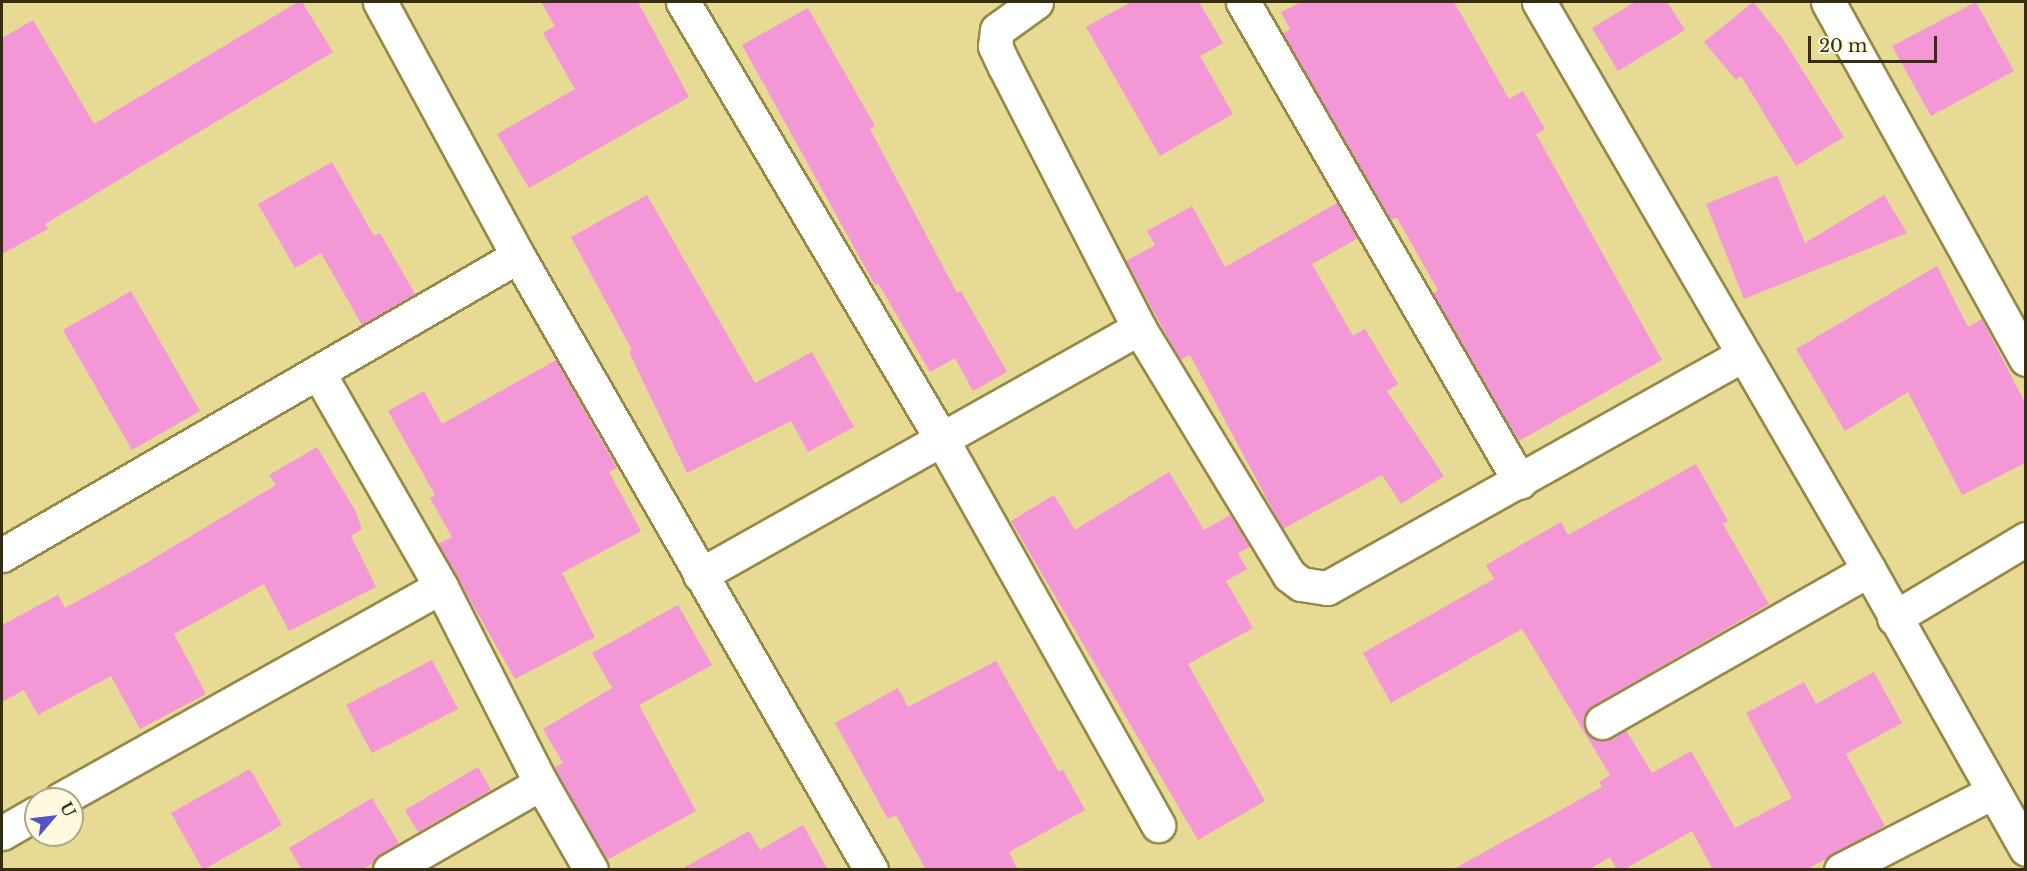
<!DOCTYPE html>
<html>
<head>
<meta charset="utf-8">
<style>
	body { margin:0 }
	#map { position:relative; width:2027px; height:871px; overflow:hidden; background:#e6da95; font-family:"Libre Baskerville",serif }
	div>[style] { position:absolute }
	.building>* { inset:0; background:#f497d7 }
	.roads { filter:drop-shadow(2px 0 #958945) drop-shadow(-2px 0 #958945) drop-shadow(0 2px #958945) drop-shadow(0 -2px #958945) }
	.minor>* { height:33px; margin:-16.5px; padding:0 16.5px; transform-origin:16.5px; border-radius:16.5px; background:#fff }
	span { translate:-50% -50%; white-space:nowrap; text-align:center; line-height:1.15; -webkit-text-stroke:6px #fefadf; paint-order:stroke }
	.frame { position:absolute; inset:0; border:3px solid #332e12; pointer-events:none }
	.north { position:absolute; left:24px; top:787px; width:60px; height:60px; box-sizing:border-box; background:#fefadf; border:2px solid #ada88d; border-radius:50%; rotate:62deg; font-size:16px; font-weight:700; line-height:24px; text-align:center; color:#332e12 }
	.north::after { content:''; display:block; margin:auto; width:21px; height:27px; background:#5552c9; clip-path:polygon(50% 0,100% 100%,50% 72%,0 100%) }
	.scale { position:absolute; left:1808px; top:36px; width:129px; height:27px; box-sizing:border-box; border:3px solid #332e12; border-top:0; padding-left:8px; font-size:18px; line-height:21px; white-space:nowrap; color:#332e12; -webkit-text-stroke:4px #fefadf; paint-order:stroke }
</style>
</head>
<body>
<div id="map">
	<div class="building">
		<i style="clip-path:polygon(298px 2px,302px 2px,333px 52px,45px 224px,48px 229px,2px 254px,2px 38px,33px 20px,94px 124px)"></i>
		<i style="clip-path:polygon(541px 2px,638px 2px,689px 97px,529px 188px,497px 134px,575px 89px,543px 33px,555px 26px)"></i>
		<i style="clip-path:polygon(1131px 2px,1199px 2px,1223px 43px,1200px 56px,1233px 114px,1160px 156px,1086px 27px)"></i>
		<i style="clip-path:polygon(1301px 2px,1454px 2px,1509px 99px,1523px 91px,1545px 129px,1536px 134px,1662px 360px,1519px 441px,1433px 294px,1438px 290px,1397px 218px,1390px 220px,1283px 34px,1290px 29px,1281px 12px)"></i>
		<i style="clip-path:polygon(1635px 2px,1667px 2px,1685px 30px,1618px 71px,1592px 28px)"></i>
		<i style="clip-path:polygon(1753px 2px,1783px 39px,1844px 137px,1796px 166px,1741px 76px,1736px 80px,1704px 42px)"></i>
		<i style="clip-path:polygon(1976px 2px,2014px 71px,1931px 116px,1892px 46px)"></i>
		<i style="clip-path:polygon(808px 8px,875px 126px,870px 129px,957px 293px,961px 291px,1007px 372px,973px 391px,955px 358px,930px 372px,878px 283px,875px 285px,742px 45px)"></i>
		<i style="clip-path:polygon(332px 162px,374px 236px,380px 233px,415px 294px,362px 325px,321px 253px,295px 268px,258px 204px)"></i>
		<i style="clip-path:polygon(1777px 175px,1805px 243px,1884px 195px,1907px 233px,1744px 299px,1706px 204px)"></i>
		<i style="clip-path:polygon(647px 195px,755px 383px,812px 352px,854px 427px,808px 452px,791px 421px,687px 473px,629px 352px,632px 350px,571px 237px)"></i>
		<i style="clip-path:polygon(1337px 203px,1358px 238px,1312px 264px,1353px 336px,1365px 329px,1398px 384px,1387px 391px,1444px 476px,1401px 504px,1382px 475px,1283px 529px,1190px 355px,1180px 360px,1126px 261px,1155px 245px,1147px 231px,1192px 206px,1225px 267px)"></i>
		<i style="clip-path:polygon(1937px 266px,1968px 327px,1982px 319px,2025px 403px,2025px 463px,1962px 495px,1908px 392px,1845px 431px,1796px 349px)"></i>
		<i style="clip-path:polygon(131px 291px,200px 411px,132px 450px,63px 330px)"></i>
		<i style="clip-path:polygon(556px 360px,617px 468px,609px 472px,641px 531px,562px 573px,595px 637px,515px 679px,438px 544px,452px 537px,430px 498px,435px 495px,388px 411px,424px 391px,442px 424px)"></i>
		<i style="clip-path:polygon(317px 447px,355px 510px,362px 529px,351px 536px,376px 587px,289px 631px,264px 584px,174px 634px,206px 694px,140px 729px,111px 676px,38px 715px,24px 690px,2px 702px,2px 625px,58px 595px,65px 608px,136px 569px,276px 485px,269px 475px)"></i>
		<i style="clip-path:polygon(1696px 464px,1728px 521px,1723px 524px,1769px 604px,1593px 706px,1586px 713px,1585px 731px,1602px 741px,1626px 730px,1652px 773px,1691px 751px,1735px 828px,1792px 798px,1746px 713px,1804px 682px,1816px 704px,1874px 672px,1902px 723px,1846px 754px,1885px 826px,1806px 870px,1713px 870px,1692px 831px,1623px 870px,1617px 870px,1610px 857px,1588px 870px,1452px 870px,1602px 787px,1599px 782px,1610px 775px,1522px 629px,1391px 703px,1363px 653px,1494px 579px,1486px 565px,1561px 522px,1568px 535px)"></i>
		<i style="clip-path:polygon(1169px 472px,1204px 530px,1230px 515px,1250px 547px,1238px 553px,1247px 569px,1226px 581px,1253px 628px,1188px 664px,1265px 801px,1198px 840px,1011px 521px,1054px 495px,1075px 530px)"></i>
		<i style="clip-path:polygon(678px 605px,712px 665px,639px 705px,696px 811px,607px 860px,554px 768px,563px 763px,543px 729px,612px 688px,592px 653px)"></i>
		<i style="clip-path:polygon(432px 660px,458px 709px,372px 753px,346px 705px)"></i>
		<i style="clip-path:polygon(996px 661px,1059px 772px,1063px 770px,1085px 810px,1009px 852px,1018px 870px,926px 870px,896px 815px,888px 819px,835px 723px,898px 688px,908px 707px)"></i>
		<i style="clip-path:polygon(478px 767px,491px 790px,418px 832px,405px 810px)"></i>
		<i style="clip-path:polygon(250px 769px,282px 825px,203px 870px,171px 813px)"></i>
		<i style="clip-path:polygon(372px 798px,399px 843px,363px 870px,302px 870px,289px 848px)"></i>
		<i style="clip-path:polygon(803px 825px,828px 870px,680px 870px,749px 831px,760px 850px)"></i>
	</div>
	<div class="roads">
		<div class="minor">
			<i style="left:380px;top:2px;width:289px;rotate:61.5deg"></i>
			<i style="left:518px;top:256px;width:708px;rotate:60.1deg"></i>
			<i style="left:683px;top:2px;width:507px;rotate:59.39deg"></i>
			<i style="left:941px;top:438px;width:444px;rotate:60.7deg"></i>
			<i style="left:1036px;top:2px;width:48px;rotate:144.3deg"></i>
			<i style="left:997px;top:30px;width:16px;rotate:97deg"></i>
			<i style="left:995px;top:46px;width:23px;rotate:65deg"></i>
			<i style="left:1005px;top:67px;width:293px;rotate:62.8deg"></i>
			<i style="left:1139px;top:328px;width:289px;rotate:58.7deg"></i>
			<i style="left:1289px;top:575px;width:15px;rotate:37deg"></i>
			<i style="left:1301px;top:584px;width:26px;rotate:9deg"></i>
			<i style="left:1327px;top:588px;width:476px;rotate:-29.3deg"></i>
			<i style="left:1243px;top:2px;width:554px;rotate:60.01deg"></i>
			<i style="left:1539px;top:2px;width:657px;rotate:59.84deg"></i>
			<i style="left:1869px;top:570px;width:320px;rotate:60.6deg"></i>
			<i style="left:1828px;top:2px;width:408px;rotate:61deg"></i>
			<i style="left:318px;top:372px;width:248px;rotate:60.2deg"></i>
			<i style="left:441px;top:587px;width:220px;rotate:63deg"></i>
			<i style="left:541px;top:783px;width:100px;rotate:60.1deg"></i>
			<i style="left:2px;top:555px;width:596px;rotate:-30.09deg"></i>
			<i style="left:700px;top:575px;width:504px;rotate:-29.36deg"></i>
			<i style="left:1894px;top:618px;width:154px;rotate:-30.9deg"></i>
			<i style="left:1602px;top:722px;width:307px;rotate:-29.7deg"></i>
			<i style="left:61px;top:799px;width:435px;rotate:-29.2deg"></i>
			<i style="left:2px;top:833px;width:39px;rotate:-30deg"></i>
			<i style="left:390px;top:870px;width:174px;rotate:-29.9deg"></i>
			<i style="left:1841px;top:870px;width:171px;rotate:-27.2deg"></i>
		</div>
	</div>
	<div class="frame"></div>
	<div class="north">U</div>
	<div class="scale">20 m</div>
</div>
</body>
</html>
